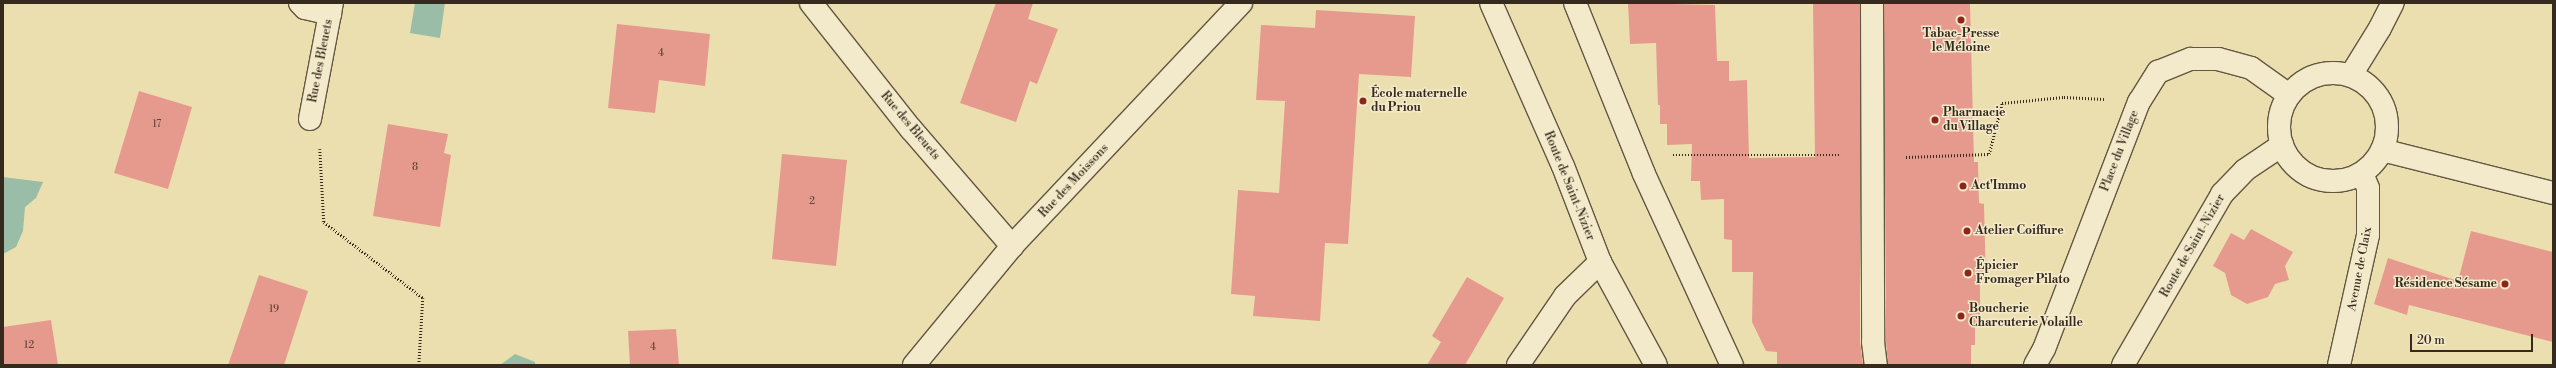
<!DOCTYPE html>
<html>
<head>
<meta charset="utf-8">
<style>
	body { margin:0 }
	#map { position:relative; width:2556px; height:368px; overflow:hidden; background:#ecdfaf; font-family:"Libre Bodoni",serif }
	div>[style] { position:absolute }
	.water>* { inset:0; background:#99bda7 }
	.building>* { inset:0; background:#e69a8d }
	.path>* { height:2.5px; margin-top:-1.25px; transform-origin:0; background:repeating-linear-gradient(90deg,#352a1d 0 1px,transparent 0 3px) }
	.roads { filter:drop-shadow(1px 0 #635742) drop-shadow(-1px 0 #635742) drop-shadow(0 1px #635742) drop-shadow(0 -1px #635742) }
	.lane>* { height:22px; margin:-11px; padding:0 11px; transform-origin:11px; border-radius:11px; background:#f3eacb }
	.street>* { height:22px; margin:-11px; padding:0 11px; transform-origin:11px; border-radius:11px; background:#f3eacb }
	.secondary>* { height:22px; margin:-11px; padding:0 11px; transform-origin:11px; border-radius:11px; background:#f3eacb }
	.secondary>.ring { margin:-11px; padding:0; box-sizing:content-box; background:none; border:22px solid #f3eacb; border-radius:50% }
	.dots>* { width:11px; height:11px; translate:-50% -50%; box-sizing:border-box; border:2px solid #f3eacb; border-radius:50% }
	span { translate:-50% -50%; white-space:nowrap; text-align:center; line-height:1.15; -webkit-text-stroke:3px #f3eacb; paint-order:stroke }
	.number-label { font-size:10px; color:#614639 }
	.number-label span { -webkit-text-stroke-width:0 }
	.poi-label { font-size:12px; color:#352a1d; font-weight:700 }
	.left { translate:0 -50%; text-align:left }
	.right { translate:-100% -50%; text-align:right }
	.street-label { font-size:12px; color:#352a1d }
	.frame { position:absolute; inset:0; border:4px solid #352a1d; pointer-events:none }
	.scale { position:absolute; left:2410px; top:334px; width:123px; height:18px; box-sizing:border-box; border:2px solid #352a1d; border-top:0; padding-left:5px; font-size:12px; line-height:14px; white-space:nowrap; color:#352a1d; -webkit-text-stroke:3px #f3eacb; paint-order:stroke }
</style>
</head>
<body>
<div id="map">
	<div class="water">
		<i style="clip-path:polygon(415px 3px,445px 3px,440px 38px,410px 33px)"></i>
		<i style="clip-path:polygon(3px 177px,43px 182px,36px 198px,25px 207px,23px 231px,16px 247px,3px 254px)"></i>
		<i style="clip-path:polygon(515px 354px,535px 362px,535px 365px,500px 365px)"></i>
	</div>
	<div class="building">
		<i style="clip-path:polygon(996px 3px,1033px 3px,1028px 19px,1058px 29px,1037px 84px,1030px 81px,1016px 122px,960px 103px)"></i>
		<i style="clip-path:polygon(1628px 3px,1715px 5px,1717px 61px,1729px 61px,1729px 81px,1747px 80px,1749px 158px,1815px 157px,1813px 3px,1860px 3px,1860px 342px,1863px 365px,1777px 365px,1777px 352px,1766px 351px,1752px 322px,1753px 272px,1732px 272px,1732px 240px,1724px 239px,1724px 199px,1701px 200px,1700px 181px,1691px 181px,1692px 144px,1667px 145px,1667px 124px,1660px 124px,1660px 105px,1658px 105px,1656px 43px,1630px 44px)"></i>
		<i style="clip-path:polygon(1884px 3px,1970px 3px,1974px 162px,1978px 162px,1979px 203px,1984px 204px,1986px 283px,1980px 283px,1980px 323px,1975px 324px,1975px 345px,1971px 345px,1971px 365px,1888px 365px,1886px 341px)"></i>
		<i style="clip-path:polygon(1316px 10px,1415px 16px,1411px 77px,1359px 74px,1348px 244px,1325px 243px,1320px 321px,1253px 316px,1255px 296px,1231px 294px,1238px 190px,1279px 193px,1285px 101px,1256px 100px,1261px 25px,1315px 28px)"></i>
		<i style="clip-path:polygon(617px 24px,710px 34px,705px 86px,659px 80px,655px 113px,608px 108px)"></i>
		<i style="clip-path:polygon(139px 91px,192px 107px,168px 189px,114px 173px)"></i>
		<i style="clip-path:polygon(388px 124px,448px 134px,444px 153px,451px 155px,440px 227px,373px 216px)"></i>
		<i style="clip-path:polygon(782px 154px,847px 160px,836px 266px,772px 259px)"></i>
		<i style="clip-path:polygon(2251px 229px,2293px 252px,2285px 266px,2289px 280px,2275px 284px,2268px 297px,2247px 304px,2231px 295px,2225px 273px,2213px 266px,2231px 233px,2244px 240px)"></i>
		<i style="clip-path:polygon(2471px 231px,2553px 252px,2553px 342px,2409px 305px,2407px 315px,2374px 304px,2388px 258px,2458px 281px)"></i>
		<i style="clip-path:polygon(259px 275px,308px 291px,284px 365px,228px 365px)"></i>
		<i style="clip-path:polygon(1467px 277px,1504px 298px,1465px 365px,1427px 365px,1441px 342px,1432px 336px)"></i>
		<i style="clip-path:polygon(51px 320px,58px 365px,3px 365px,3px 327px)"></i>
		<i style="clip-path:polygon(676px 329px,679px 365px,630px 365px,628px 331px)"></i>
	</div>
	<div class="path">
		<i style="left:320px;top:149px;width:73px;rotate:86.9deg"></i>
		<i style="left:324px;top:222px;width:125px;rotate:37.5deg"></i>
		<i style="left:423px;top:298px;width:67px;rotate:93.4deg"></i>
		<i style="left:1673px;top:155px;width:167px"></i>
		<i style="left:1906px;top:157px;width:83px;rotate:-2.1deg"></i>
		<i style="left:1989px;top:154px;width:53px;rotate:-75.7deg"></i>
		<i style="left:2002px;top:103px;width:62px;rotate:-5.5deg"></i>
		<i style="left:2064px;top:97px;width:40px;rotate:2.9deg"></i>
	</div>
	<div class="roads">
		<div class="lane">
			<i style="left:1575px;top:3px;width:184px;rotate:68deg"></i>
			<i style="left:1644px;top:174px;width:210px;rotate:65.3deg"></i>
		</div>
		<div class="street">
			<i style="left:300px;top:3px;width:7px;rotate:45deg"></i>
			<i style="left:305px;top:8px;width:26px;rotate:13deg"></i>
			<i style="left:811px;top:3px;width:161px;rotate:51.6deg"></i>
			<i style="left:911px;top:129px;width:155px;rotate:49.2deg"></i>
			<i style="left:1872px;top:3px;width:339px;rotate:89.8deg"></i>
			<i style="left:1873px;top:342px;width:23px;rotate:83deg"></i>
			<i style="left:310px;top:119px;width:118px;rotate:-79.3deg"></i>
			<i style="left:2382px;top:150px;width:176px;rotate:14.1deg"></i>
			<i style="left:914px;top:365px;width:154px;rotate:-50.5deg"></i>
			<i style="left:1012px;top:246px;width:334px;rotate:-46.7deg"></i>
			<i style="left:1518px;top:365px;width:83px;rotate:-55.7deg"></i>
			<i style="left:1565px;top:296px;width:49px;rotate:-44.2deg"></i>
			<i style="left:2035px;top:365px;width:18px;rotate:-61deg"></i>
			<i style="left:2044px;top:349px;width:265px;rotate:-69deg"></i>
			<i style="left:2139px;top:102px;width:36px;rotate:-58deg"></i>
			<i style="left:2158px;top:72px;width:35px;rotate:-22deg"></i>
			<i style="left:2191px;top:59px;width:27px"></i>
			<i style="left:2218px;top:59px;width:34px;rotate:15deg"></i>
			<i style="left:2251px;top:68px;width:47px;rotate:35.4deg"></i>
		</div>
		<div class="secondary">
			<i style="left:1491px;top:3px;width:178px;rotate:66.2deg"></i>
			<i style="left:1563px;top:166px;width:103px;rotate:68.9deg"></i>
			<i style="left:1600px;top:262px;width:117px;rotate:61.5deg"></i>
			<i class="ring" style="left:2279px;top:73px;width:86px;height:86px"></i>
			<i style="left:2351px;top:75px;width:55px;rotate:-58.3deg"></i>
			<i style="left:2380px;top:28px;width:28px;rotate:-63deg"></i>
			<i style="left:2123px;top:365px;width:198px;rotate:-59.9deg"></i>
			<i style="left:2222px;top:194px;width:33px;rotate:-46deg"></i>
			<i style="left:2245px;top:170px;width:45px;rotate:-34deg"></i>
			<i style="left:2339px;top:365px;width:133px;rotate:-77.4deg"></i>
			<i style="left:2368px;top:235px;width:47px;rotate:-90deg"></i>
			<i style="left:2368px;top:188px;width:16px;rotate:-112deg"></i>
		</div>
	</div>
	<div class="dots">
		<i style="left:1961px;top:20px;background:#8f2418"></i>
		<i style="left:1363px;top:101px;background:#8f2418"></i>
		<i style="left:1935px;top:120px;background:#8f2418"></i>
		<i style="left:1963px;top:186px;background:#8f2418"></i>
		<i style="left:1967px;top:231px;background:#8f2418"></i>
		<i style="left:1968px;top:273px;background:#8f2418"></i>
		<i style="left:2505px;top:284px;background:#8f2418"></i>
		<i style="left:1961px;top:316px;background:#8f2418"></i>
	</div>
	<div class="number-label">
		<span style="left:661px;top:54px">4</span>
		<span style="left:157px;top:125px">17</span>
		<span style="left:415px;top:168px">8</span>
		<span style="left:812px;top:202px">2</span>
		<span style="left:274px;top:310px">19</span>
		<span style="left:29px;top:346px">12</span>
		<span style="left:653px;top:348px">4</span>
	</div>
	<div class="poi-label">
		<span style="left:1961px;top:41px">Tabac-Presse<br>le Méloine</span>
		<span class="left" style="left:1371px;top:101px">École maternelle<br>du Priou</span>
		<span class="left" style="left:1943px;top:120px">Pharmacie<br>du Village</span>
		<span class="left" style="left:1971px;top:186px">Act'Immo</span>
		<span class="left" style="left:1975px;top:231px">Atelier Coiffure</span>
		<span class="left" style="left:1976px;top:273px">Épicier<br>Fromager Pilato</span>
		<span class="right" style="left:2497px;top:284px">Résidence Sésame</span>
		<span class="left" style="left:1969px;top:316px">Boucherie<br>Charcuterie Volaille</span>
	</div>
	<div class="street-label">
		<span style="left:321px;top:61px;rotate:-79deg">Rue des Bleuets</span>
		<span style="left:910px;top:126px;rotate:50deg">Rue des Bleuets</span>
		<span style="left:2120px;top:151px;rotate:-69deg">Place du Village</span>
		<span style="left:1074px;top:181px;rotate:-47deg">Rue des Moissons</span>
		<span style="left:1569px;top:186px;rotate:68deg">Route de Saint-Nizier</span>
		<span style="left:2193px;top:246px;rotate:-60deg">Route de Saint-Nizier</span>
		<span style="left:2360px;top:269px;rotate:-79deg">Avenue de Claix</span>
	</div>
	<div class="frame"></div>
	<div class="scale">20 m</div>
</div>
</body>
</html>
